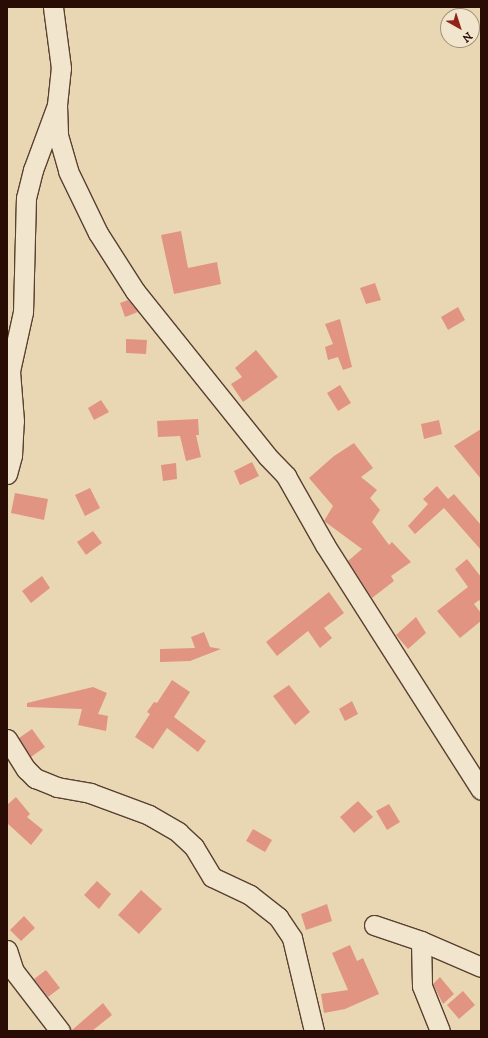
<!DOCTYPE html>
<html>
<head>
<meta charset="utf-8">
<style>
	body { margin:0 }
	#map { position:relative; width:488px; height:1038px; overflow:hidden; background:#e9d7b4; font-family:"IM FELL DW Pica",serif }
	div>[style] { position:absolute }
	.building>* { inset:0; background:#e19482 }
	.roads { filter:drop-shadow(1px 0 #594030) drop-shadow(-1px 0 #594030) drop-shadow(0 1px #594030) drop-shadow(0 -1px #594030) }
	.minor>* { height:19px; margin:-9.5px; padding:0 9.5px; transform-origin:9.5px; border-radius:9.5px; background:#f1e5ce }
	span { translate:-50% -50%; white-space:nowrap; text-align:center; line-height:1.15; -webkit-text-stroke:3px #f1e5ce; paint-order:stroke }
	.frame { position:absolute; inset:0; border:8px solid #290d04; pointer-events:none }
	.north { position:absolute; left:440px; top:8px; width:40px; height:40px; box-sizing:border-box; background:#f1e5ce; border:1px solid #a18f7d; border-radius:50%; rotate:141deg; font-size:11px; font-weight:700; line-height:16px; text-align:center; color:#290d04 }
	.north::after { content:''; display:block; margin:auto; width:14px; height:18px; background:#8f2418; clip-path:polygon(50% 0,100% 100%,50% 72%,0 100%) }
</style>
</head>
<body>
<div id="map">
	<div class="building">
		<i style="clip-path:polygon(181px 231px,188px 268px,217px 262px,221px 284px,174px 294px,161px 235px)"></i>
		<i style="clip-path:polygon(375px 283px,381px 300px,366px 304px,360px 288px)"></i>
		<i style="clip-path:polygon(128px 300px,138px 312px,125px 317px,120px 303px)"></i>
		<i style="clip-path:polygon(458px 307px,465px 320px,448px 330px,441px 317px)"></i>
		<i style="clip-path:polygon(340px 319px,352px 367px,343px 370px,338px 357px,328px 360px,325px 347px,333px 344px,325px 324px)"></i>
		<i style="clip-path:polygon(126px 339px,147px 340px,146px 354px,126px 353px)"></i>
		<i style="clip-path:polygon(256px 350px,278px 377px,243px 402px,231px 384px,242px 377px,235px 368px)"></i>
		<i style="clip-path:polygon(340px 385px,351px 403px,338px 411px,327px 393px)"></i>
		<i style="clip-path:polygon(101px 400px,109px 412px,94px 420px,88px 408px)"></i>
		<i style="clip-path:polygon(198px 419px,199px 435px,196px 435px,201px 457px,186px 461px,180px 436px,158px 437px,157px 421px)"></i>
		<i style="clip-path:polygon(439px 420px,442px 434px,424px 439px,421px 424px)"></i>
		<i style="clip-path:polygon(481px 429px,481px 479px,454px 446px)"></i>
		<i style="clip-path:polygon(354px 443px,373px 468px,361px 477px,377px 490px,370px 498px,380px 510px,372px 522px,389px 545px,392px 542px,411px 562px,391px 576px,394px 581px,372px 598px,348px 561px,362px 549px,324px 521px,333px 506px,309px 478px,334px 456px)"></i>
		<i style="clip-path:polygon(252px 462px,259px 476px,240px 485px,234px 471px)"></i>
		<i style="clip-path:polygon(176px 463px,177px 479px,163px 481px,161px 465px)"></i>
		<i style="clip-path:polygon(437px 486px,448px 499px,454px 494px,481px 525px,481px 550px,444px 508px,415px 534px,408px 526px,428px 504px,423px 499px)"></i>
		<i style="clip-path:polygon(90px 488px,100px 508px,85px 516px,75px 495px)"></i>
		<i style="clip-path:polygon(15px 493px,48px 499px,44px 520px,11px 513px)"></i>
		<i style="clip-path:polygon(93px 531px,102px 543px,86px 555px,77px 542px)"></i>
		<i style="clip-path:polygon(467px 559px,481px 577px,481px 603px,479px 600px,474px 604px,481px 613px,481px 621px,460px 638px,437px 611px,468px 587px,455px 569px)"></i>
		<i style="clip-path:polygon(42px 576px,50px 588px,31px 603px,22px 591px)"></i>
		<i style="clip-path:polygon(329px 592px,344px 613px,324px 628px,332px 638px,320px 648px,308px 631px,277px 656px,266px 642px)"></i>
		<i style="clip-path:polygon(416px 617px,426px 633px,408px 649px,396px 635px)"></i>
		<i style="clip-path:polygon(204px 632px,210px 647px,221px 649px,190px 661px,160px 662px,160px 649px,195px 648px,191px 637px)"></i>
		<i style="clip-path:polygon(172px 680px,190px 692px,174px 717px,206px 741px,198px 752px,167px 728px,153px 749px,135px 737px,150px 714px,147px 712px,154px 702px,157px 703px)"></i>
		<i style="clip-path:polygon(289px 685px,310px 712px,295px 725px,273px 696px)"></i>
		<i style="clip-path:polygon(93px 687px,107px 693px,98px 714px,108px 716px,106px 731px,78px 725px,82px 709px,27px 707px,27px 703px)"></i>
		<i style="clip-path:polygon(352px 701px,358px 714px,345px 721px,339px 709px)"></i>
		<i style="clip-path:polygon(32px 729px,45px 747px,31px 757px,19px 738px)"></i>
		<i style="clip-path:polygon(16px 797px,30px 814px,27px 817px,43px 830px,31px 845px,7px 823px,7px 805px)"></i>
		<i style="clip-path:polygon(358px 801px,373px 817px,354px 833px,340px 817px)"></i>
		<i style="clip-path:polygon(389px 804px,400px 822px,387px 830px,376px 811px)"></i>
		<i style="clip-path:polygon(253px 829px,272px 840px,265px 852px,246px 841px)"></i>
		<i style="clip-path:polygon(97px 881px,111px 894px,99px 909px,84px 895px)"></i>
		<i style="clip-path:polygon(141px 890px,162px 909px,139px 934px,118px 915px)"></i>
		<i style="clip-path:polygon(327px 904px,332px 921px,306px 930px,301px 914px)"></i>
		<i style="clip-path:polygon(24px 916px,35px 928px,21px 941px,10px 930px)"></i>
		<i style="clip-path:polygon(350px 945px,357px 961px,363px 958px,379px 994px,345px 1009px,324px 1013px,321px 994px,348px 990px,332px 953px)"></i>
		<i style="clip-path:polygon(46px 970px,60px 988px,48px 997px,34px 979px)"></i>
		<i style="clip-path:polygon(440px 977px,454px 994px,443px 1004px,433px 984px)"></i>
		<i style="clip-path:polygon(463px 991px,475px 1005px,459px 1019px,447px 1005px)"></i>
		<i style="clip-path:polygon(103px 1003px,112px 1015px,92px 1031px,71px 1031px)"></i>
	</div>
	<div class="roads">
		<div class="minor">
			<i style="left:57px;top:105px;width:30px;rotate:88deg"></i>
			<i style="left:58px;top:135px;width:37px;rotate:74deg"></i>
			<i style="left:68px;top:171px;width:69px;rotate:64.2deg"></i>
			<i style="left:98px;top:233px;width:69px;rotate:57.5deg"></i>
			<i style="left:135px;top:291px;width:211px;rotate:51.3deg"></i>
			<i style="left:267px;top:456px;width:28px;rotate:46deg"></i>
			<i style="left:286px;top:476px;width:79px;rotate:60.5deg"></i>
			<i style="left:325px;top:545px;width:290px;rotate:57.5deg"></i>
			<i style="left:7px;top:474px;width:20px;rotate:-75deg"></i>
			<i style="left:12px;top:455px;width:34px;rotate:-87deg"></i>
			<i style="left:14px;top:421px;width:50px;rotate:-94.6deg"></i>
			<i style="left:10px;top:371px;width:60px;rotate:-77.6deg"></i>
			<i style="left:23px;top:312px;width:114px;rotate:-88.5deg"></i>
			<i style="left:26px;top:198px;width:29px;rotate:-76deg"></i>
			<i style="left:33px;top:170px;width:69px;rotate:-69.7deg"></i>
			<i style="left:57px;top:105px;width:37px;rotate:-84deg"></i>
			<i style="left:61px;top:68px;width:62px;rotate:-97.5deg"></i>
			<i style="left:7px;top:739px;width:36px;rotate:58deg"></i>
			<i style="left:26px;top:769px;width:13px;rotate:45deg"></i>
			<i style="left:35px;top:778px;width:24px;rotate:22deg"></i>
			<i style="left:57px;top:787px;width:34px;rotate:10deg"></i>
			<i style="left:90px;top:793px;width:63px;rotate:20.4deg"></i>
			<i style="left:149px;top:815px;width:34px;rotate:30deg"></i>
			<i style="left:178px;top:832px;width:22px;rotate:43deg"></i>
			<i style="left:194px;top:847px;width:35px;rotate:59deg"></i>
			<i style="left:212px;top:877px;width:42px;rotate:25.3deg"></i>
			<i style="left:250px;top:895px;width:36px;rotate:38deg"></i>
			<i style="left:278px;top:917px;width:25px;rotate:56deg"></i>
			<i style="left:292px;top:938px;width:96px;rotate:76.7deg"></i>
			<i style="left:374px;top:925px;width:50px;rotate:18.8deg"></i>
			<i style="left:421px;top:941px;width:65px;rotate:23.4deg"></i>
			<i style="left:421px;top:941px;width:45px;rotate:88.7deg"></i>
			<i style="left:422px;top:986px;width:48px;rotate:68.2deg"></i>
			<i style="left:7px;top:950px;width:22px;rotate:72deg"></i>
			<i style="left:14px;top:971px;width:76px;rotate:52.5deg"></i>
		</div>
	</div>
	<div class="frame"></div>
	<div class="north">N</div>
</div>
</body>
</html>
